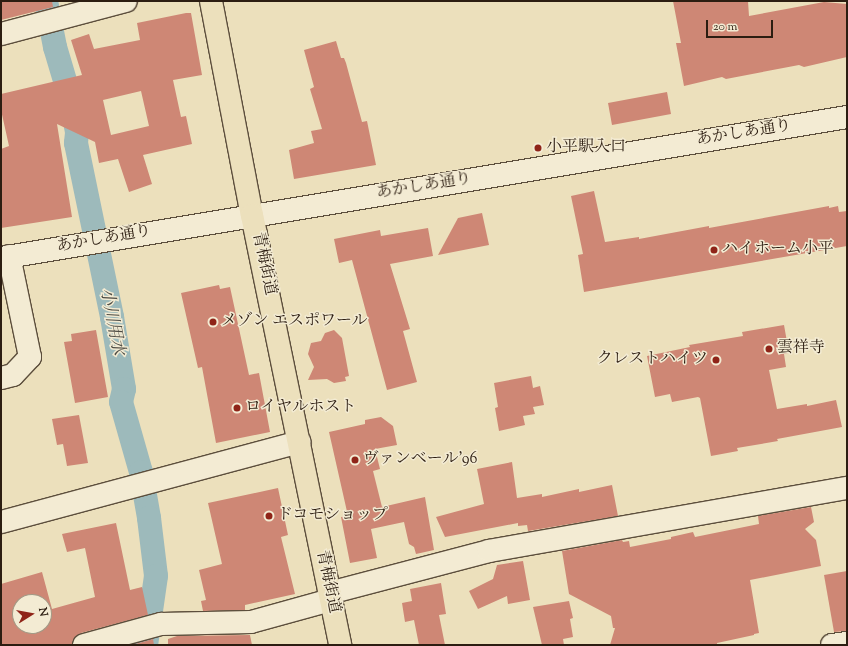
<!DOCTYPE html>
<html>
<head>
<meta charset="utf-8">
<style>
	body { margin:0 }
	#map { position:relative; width:848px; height:646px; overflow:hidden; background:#ece0bc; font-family:"Sorts Mill Goudy","Noto Serif JP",serif }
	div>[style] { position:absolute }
	.canal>* { height:24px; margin:-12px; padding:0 12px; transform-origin:12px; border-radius:12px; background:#9dbabb }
	.building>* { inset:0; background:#ce8775 }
	.roads { filter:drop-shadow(1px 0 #5c4e3c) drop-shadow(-1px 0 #5c4e3c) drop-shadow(0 1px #5c4e3c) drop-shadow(0 -1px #5c4e3c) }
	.minor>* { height:22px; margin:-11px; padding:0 11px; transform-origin:11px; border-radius:11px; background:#f3ebd3 }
	.tertiary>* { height:22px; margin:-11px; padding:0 11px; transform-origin:11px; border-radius:11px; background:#f3ebd3 }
	.primary>* { height:22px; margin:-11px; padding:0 11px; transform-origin:11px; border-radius:11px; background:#ece0bc }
	.dots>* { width:11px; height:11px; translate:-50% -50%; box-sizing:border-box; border:2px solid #f3ebd3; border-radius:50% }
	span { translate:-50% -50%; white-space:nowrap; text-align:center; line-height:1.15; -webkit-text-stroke:3px #f3ebd3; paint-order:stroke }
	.street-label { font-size:16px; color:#2c1d11 }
	.poi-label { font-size:16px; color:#2c1d11 }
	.left { translate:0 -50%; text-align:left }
	.right { translate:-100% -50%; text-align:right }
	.water-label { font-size:17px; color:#4e4c44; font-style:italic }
	.frame { position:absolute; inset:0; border:2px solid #2c1d11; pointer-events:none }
	.north { position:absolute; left:12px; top:594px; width:40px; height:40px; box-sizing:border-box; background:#f3ebd3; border:1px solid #a39985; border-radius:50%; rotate:79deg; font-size:11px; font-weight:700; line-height:16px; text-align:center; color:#2c1d11 }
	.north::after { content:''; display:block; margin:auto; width:14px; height:18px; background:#8f2418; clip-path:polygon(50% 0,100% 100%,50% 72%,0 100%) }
	.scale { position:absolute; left:706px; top:20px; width:67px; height:18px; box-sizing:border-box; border:2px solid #2c1d11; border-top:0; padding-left:5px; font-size:12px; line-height:14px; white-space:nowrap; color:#2c1d11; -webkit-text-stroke:3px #f3ebd3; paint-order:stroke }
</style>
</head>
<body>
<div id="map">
	<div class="canal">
		<i style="left:46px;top:1px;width:47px;rotate:78.9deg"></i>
		<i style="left:55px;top:47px;width:56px;rotate:73.5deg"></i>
		<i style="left:71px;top:101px;width:33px;rotate:79deg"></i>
		<i style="left:77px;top:133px;width:10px;rotate:96deg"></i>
		<i style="left:76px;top:143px;width:178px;rotate:78.3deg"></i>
		<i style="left:112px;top:317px;width:73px;rotate:80.5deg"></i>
		<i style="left:124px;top:389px;width:13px;rotate:103deg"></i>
		<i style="left:121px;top:402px;width:73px;rotate:74.1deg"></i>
		<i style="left:141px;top:472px;width:47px;rotate:80.1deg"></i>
		<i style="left:149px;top:518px;width:58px;rotate:83.1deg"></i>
		<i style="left:156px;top:576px;width:70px;rotate:98.2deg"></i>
	</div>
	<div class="building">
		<i style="clip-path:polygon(1px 1px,52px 1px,53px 7px,1px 20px)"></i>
		<i style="clip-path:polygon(673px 1px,748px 1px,749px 16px,824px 2px,847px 4px,847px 57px,804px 67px,799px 65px,726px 79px,722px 77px,684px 86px,676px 43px,681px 43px)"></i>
		<i style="clip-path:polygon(evenodd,186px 13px,191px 13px,202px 75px,173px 80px,181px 117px,186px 116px,192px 144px,143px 155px,152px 184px,129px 192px,118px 159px,99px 163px,95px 142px,57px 124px,72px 217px,1px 228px,1px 149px,9px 146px,1px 110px,1px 94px,82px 75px,71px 40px,89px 34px,94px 49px,140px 40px,137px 23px,186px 13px,141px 91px,149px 126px,111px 135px,103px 100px,141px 91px)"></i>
		<i style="clip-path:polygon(336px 41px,341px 58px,344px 58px,346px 63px,362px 122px,367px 121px,376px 165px,294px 179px,289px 150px,314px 143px,311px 131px,322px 129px,310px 89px,314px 87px,304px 50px)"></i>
		<i style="clip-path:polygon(667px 92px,671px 114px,612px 125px,608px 103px)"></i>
		<i style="clip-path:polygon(594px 191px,605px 242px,639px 237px,639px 239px,709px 226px,709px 228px,829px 206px,829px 208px,838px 206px,839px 212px,847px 211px,847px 246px,584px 292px,578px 255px,583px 254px,571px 196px)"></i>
		<i style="clip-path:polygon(482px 213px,489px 245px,438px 255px,458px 218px)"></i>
		<i style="clip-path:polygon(428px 228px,433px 256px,390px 264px,410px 329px,403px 331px,417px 382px,387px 390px,352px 260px,339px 263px,334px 239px,380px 230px,381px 236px)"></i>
		<i style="clip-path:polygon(219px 285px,220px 289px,230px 287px,249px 375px,259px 373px,270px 432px,216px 443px,202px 367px,198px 368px,181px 293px)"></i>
		<i style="clip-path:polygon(784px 325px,789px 353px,784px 354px,786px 367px,769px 370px,777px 409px,807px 404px,807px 406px,836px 400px,842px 427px,777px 439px,778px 441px,737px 448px,738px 451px,711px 456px,700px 398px,698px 397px,672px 402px,670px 394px,655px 397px,647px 356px,690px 347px,689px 345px,743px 336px,742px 332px)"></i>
		<i style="clip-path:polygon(96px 330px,108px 397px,75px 403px,64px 342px,72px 341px,71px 334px)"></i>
		<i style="clip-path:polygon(334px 330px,342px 338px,349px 376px,345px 377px,346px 381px,334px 383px,327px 379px,308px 380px,314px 367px,308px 354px,311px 343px,321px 341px,325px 333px)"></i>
		<i style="clip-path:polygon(531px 376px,533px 388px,540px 386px,544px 405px,533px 407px,535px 414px,523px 416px,525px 425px,499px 431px,495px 408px,498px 407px,494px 383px)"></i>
		<i style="clip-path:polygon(79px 415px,88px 463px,67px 466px,63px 444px,57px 445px,52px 419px)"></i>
		<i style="clip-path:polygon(381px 417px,393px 426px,397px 445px,375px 449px,380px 469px,373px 471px,382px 507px,425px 497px,434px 550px,416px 554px,414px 547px,409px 544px,404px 522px,371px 529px,377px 558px,350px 563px,341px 517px,348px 516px,329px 432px,365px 424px,365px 420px)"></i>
		<i style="clip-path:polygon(512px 462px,517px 498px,542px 494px,542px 497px,579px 489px,579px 492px,612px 485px,618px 516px,528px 531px,527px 525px,518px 526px,518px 523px,445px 537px,436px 517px,484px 504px,477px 469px)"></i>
		<i style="clip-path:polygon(278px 488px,288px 535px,281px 537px,295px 594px,245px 605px,245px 610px,203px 611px,201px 601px,206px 600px,199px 570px,222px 564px,208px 503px)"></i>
		<i style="clip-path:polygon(811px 507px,814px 522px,805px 529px,816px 540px,821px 566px,750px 580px,759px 633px,754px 634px,754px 635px,717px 643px,717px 645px,610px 645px,615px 628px,613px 628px,611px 616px,569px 594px,562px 551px,622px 540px,623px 542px,629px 541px,630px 547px,671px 539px,671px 537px,693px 532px,695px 537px,759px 524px,758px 516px)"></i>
		<i style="clip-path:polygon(evenodd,116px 523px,130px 590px,142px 587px,148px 615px,81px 633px,75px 637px,72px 645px,1px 645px,1px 584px,42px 572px,52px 609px,95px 597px,85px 548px,67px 552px,62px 534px,116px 523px,20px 602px,44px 602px,44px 626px,20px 626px,20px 602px)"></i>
		<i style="clip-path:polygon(523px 561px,530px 600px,508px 604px,507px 596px,478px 609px,469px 591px,493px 579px,497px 565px)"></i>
		<i style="clip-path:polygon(847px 571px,847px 631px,834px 632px,824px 575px)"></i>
		<i style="clip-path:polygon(441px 583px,446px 614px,439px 615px,445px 645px,419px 645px,414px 620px,405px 622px,402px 603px,412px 601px,410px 589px)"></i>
		<i style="clip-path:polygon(569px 601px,573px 618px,570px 619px,573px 637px,563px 639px,564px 645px,542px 645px,533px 607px)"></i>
		<i style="clip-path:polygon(250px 635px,252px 645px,168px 645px,168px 639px,177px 636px)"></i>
		<i style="clip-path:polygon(153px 639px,154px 645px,132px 645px)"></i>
	</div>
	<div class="roads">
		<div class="minor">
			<i style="left:1px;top:34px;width:129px;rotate:-14.8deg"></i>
			<i style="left:1px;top:378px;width:12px;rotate:-14deg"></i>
			<i style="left:13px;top:375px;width:25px;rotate:-47deg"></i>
			<i style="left:30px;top:357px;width:103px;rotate:-101.7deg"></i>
			<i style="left:1px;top:522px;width:309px;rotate:-15deg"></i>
			<i style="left:329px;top:593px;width:165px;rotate:-14.7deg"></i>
			<i style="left:489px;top:551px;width:364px;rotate:-10deg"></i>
			<i style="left:84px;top:645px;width:80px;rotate:-15.3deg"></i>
			<i style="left:161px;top:624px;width:90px;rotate:-1.3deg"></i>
			<i style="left:251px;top:622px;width:83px;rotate:-15.4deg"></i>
			<i style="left:832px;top:645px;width:15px;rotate:-8deg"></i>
		</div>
		<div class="tertiary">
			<i style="left:1px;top:258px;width:858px;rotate:-9.46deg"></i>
		</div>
		<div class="primary">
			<i style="left:211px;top:1px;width:218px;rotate:79.2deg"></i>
			<i style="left:252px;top:215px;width:439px;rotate:78.4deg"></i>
		</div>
	</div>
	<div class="dots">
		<i style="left:538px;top:148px;background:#8f2418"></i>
		<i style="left:714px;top:250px;background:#8f2418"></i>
		<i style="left:213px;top:322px;background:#8f2418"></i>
		<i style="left:769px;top:349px;background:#8f2418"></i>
		<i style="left:716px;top:360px;background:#8f2418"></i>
		<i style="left:237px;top:408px;background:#8f2418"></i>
		<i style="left:355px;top:460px;background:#8f2418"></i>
		<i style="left:269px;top:516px;background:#8f2418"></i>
	</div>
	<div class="street-label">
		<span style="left:744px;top:134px;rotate:-9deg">あかしあ通り</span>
		<span style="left:424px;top:187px;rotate:-9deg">あかしあ通り</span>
		<span style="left:104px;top:240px;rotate:-10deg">あかしあ通り</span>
		<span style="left:263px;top:264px;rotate:78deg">青梅街道</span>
		<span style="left:327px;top:582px;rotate:78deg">青梅街道</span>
	</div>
	<div class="poi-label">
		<span class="left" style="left:546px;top:148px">小平駅入口</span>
		<span class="left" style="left:722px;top:250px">ハイホーム小平</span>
		<span class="left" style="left:221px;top:322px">メゾン エスポワール</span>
		<span class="left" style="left:777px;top:349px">雲祥寺</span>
		<span class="right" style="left:708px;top:360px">クレストハイツ</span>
		<span class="left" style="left:245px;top:408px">ロイヤルホスト</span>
		<span class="left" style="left:363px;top:460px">ヴァンベール'96</span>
		<span class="left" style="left:277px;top:516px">ドコモショップ</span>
	</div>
	<div class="water-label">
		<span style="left:111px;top:322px;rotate:79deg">小川用水</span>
	</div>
	<div class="frame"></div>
	<div class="north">N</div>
	<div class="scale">20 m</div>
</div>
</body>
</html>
